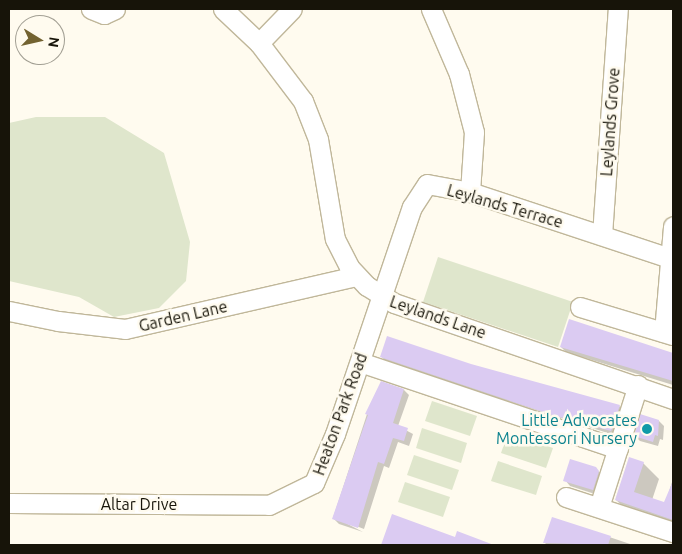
<!DOCTYPE html>
<html>
<head>
<meta charset="utf-8">
<style>
	body { margin:0 }
	#map { position:relative; width:682px; height:554px; overflow:hidden; background:#fffbef; font-family:Ubuntu,sans-serif }
	div>[style] { position:absolute }
	.green>* { inset:0; background:#dfe6cc }
	.shadow>* { inset:0; background:#0003 }
	.building>* { inset:0; background:#dbcbf2 }
	.roads { filter:drop-shadow(1px 0 #c0b79a) drop-shadow(-1px 0 #c0b79a) drop-shadow(0 1px #c0b79a) drop-shadow(0 -1px #c0b79a) }
	.minor>* { height:19px; margin:-9.5px; padding:0 9.5px; transform-origin:9.5px; border-radius:9.5px; background:#fff }
	.dots>* { width:14px; height:14px; translate:-50% -50%; box-sizing:border-box; border:2px solid #fffbef; border-radius:50% }
	span { translate:-50% -50%; white-space:nowrap; text-align:center; line-height:1.15; -webkit-text-stroke:5px #fffbef; paint-order:stroke }
	.street-label { font-size:16px; color:#171409 }
	.culture-label { font-size:16px; color:#0d838f }
	.right { translate:-100% -50%; text-align:right }
	.frame { position:absolute; inset:0; border:10px solid #171409; pointer-events:none }
	.north { position:absolute; left:15px; top:15px; width:50px; height:50px; box-sizing:border-box; background:#fffbef; border:1px solid #a29f93; border-radius:50%; rotate:99deg; font-size:14px; font-weight:700; line-height:20px; text-align:center; color:#171409 }
	.north::after { content:''; display:block; margin:auto; width:18px; height:22px; background:#736331; clip-path:polygon(50% 0,100% 100%,50% 72%,0 100%) }
</style>
</head>
<body>
<div id="map">
	<div class="green">
		<i style="clip-path:polygon(36px 117px,105px 117px,164px 153px,190px 242px,186px 281px,159px 308px,114px 317px,79px 297px,9px 281px,9px 123px)"></i>
		<i style="clip-path:polygon(438px 257px,573px 302px,558px 347px,423px 302px)"></i>
		<i style="clip-path:polygon(432px 401px,477px 416px,470px 436px,425px 421px)"></i>
		<i style="clip-path:polygon(422px 428px,467px 443px,461px 463px,416px 448px)"></i>
		<i style="clip-path:polygon(508px 433px,553px 448px,546px 468px,501px 453px)"></i>
		<i style="clip-path:polygon(414px 455px,459px 470px,452px 490px,407px 475px)"></i>
		<i style="clip-path:polygon(498px 461px,542px 476px,536px 495px,491px 481px)"></i>
		<i style="clip-path:polygon(405px 482px,450px 497px,443px 517px,398px 502px)"></i>
	</div>
	<div class="shadow">
		<i style="clip-path:polygon(570px 321px,673px 354px,673px 385px,566px 352px,561px 347px)"></i>
		<i style="clip-path:polygon(381px 356px,470px 365px,619px 406px,625px 411px,617px 436px,386px 362px)"></i>
		<i style="clip-path:polygon(382px 383px,404px 390px,409px 395px,398px 426px,413px 434px,409px 446px,398px 442px,389px 468px,384px 466px,364px 529px,338px 519px,363px 532px,339px 524px,333px 518px,367px 414px)"></i>
		<i style="clip-path:polygon(659px 421px,664px 426px,663px 440px,660px 439px,658px 446px,640px 441px,635px 436px)"></i>
		<i style="clip-path:polygon(643px 463px,659px 479px,652px 500px,665px 504px,673px 479px,673px 529px,632px 515px,616px 500px)"></i>
		<i style="clip-path:polygon(595px 468px,601px 474px,598px 495px,570px 486px,565px 480px)"></i>
		<i style="clip-path:polygon(393px 516px,456px 539px,492px 545px,382px 545px)"></i>
		<i style="clip-path:polygon(553px 518px,633px 545px,547px 545px,544px 542px)"></i>
	</div>
	<div class="building">
		<i style="clip-path:polygon(569px 319px,673px 353px,673px 381px,560px 347px)"></i>
		<i style="clip-path:polygon(387px 336px,471px 364px,620px 405px,611px 431px,552px 415px,380px 357px)"></i>
		<i style="clip-path:polygon(381px 381px,404px 389px,393px 423px,408px 428px,404px 441px,393px 438px,384px 464px,378px 462px,358px 528px,332px 519px,364px 426px,368px 415px,365px 414px)"></i>
		<i style="clip-path:polygon(640px 414px,659px 420px,658px 436px,655px 435px,653px 442px,634px 436px)"></i>
		<i style="clip-path:polygon(629px 457px,644px 462px,634px 492px,664px 502px,673px 481px,673px 520px,615px 500px)"></i>
		<i style="clip-path:polygon(570px 459px,596px 467px,599px 471px,593px 490px,563px 481px)"></i>
		<i style="clip-path:polygon(392px 514px,455px 537px,457px 531px,494px 545px,381px 545px)"></i>
		<i style="clip-path:polygon(552px 517px,611px 536px,608px 545px,543px 543px)"></i>
	</div>
	<div class="roads">
		<div class="minor">
			<i style="left:91px;top:9px;width:14px;rotate:21deg"></i>
			<i style="left:104px;top:14px;width:12px;rotate:-24deg"></i>
			<i style="left:223px;top:9px;width:50px;rotate:43.4deg"></i>
			<i style="left:259px;top:43px;width:73px;rotate:52.8deg"></i>
			<i style="left:303px;top:101px;width:41px;rotate:68.5deg"></i>
			<i style="left:318px;top:139px;width:101px;rotate:80.4deg"></i>
			<i style="left:335px;top:239px;width:31px;rotate:63deg"></i>
			<i style="left:349px;top:267px;width:26px;rotate:47deg"></i>
			<i style="left:367px;top:286px;width:32px;rotate:32deg"></i>
			<i style="left:394px;top:303px;width:295px;rotate:19deg"></i>
			<i style="left:431px;top:9px;width:71px;rotate:66.7deg"></i>
			<i style="left:459px;top:74px;width:60px;rotate:75.5deg"></i>
			<i style="left:474px;top:132px;width:60px;rotate:93.8deg"></i>
			<i style="left:259px;top:43px;width:47px;rotate:-45.9deg"></i>
			<i style="left:602px;top:235px;width:227px;rotate:-86deg"></i>
			<i style="left:580px;top:307px;width:97px;rotate:16.8deg"></i>
			<i style="left:9px;top:311px;width:50px;rotate:11.5deg"></i>
			<i style="left:58px;top:321px;width:67px;rotate:6.8deg"></i>
			<i style="left:125px;top:329px;width:237px;rotate:-12.9deg"></i>
			<i style="left:664px;top:332px;width:106px;rotate:-85.1deg"></i>
			<i style="left:360px;top:362px;width:272px;rotate:18.6deg"></i>
			<i style="left:566px;top:497px;width:113px;rotate:18.1deg"></i>
			<i style="left:9px;top:503px;width:260px;rotate:0.4deg"></i>
			<i style="left:269px;top:505px;width:50px;rotate:-26.1deg"></i>
			<i style="left:314px;top:483px;width:53px;rotate:-66.8deg"></i>
			<i style="left:335px;top:434px;width:240px;rotate:-71.3deg"></i>
			<i style="left:412px;top:207px;width:27px;rotate:-57deg"></i>
			<i style="left:427px;top:184px;width:44px;rotate:10.5deg"></i>
			<i style="left:470px;top:192px;width:211px;rotate:18.3deg"></i>
			<i style="left:599px;top:507px;width:128px;rotate:-72.3deg"></i>
		</div>
	</div>
	<div class="dots">
		<i style="left:647px;top:429px;background:#0f9aa8"></i>
	</div>
	<div class="street-label">
		<span style="left:610px;top:122px;rotate:-86deg">Leylands Grove</span>
		<span style="left:505px;top:206px;rotate:16deg">Leylands Terrace</span>
		<span style="left:183px;top:316px;rotate:-13deg">Garden Lane</span>
		<span style="left:438px;top:317px;rotate:19deg">Leylands Lane</span>
		<span style="left:340px;top:414px;rotate:-70deg">Heaton Park Road</span>
		<span style="left:139px;top:504px">Altar Drive</span>
	</div>
	<div class="culture-label">
		<span class="right" style="left:637px;top:429px">Little Advocates<br>Montessori Nursery</span>
	</div>
	<div class="frame"></div>
	<div class="north">N</div>
</div>
</body>
</html>
